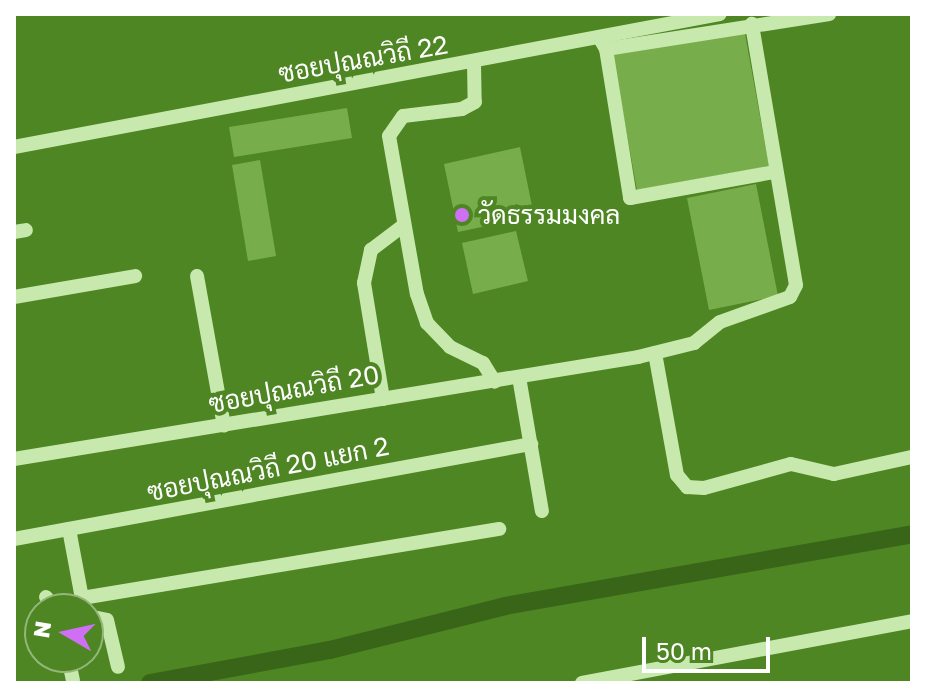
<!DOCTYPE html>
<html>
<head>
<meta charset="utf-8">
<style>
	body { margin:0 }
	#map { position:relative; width:926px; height:697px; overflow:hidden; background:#4e8623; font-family:"Golos Text",Sarabun,sans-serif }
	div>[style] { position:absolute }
	.canal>* { height:18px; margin:-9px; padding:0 9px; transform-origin:9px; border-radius:9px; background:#396519 }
	.building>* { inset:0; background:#77ae4b }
	.minor>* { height:14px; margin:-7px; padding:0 7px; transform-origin:7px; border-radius:7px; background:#c8e9ad }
	.dots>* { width:22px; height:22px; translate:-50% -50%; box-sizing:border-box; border:4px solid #4e8623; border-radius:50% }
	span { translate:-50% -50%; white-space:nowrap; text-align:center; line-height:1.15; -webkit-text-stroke:8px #4e8623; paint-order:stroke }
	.street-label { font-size:26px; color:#fff }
	.poi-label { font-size:26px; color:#fff }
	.left { translate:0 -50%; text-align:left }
	.frame { position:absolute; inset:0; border:16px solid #fff; pointer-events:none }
	.north { position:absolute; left:24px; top:593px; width:80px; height:80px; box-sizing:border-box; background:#4e8623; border:2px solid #95b67b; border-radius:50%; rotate:279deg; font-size:22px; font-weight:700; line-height:32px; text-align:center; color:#fff }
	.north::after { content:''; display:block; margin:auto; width:28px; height:36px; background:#cf70f4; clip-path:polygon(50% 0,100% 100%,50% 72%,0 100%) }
	.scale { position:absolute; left:642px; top:637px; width:128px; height:36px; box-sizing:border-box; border:4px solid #fff; border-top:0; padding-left:10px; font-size:24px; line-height:28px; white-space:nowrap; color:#fff; -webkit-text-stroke:6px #4e8623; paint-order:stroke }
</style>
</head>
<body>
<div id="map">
	<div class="canal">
		<i style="left:150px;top:683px;width:183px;rotate:-10.4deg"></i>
		<i style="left:330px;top:650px;width:180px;rotate:-14.1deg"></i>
		<i style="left:505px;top:606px;width:413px;rotate:-10deg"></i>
	</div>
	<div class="building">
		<i style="clip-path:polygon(743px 23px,769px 166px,637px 190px,611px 47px)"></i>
		<i style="clip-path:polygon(347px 108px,352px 138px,234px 157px,229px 127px)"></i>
		<i style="clip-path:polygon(520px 147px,534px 216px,458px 232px,444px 164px)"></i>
		<i style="clip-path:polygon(260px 160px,276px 256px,248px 261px,232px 165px)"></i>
		<i style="clip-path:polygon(756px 184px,778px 296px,709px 310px,687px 198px)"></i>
		<i style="clip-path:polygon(516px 231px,528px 281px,473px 294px,462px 243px)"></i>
	</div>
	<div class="minor">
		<i style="left:599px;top:37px;width:14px;rotate:60deg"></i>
		<i style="left:606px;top:49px;width:151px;rotate:80.8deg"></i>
		<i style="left:630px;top:198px;width:147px;rotate:-10.2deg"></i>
		<i style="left:606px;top:49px;width:226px;rotate:-8.9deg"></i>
		<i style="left:474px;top:63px;width:39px;rotate:89deg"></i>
		<i style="left:475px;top:102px;width:15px;rotate:152deg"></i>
		<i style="left:462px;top:109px;width:59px;rotate:173.2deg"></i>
		<i style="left:403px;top:116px;width:24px;rotate:125deg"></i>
		<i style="left:389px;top:136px;width:160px;rotate:80deg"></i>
		<i style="left:417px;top:294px;width:31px;rotate:71deg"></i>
		<i style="left:427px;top:323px;width:33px;rotate:46deg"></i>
		<i style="left:450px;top:347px;width:37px;rotate:26deg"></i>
		<i style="left:483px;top:363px;width:22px;rotate:58deg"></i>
		<i style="left:14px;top:147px;width:718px;rotate:-10.67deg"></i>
		<i style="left:14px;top:232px;width:12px;rotate:-9deg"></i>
		<i style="left:197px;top:276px;width:152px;rotate:79.8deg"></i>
		<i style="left:14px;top:297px;width:123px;rotate:-9.8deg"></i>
		<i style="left:655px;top:353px;width:124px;rotate:79.8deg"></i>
		<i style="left:677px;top:475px;width:16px;rotate:50deg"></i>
		<i style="left:687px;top:487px;width:17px;rotate:3deg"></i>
		<i style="left:704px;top:488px;width:90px;rotate:-15.4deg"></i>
		<i style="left:791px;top:464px;width:44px;rotate:13.1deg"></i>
		<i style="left:834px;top:474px;width:80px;rotate:-12.3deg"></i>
		<i style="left:519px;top:377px;width:136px;rotate:80.3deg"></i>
		<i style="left:383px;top:399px;width:118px;rotate:-99.3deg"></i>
		<i style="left:364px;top:283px;width:34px;rotate:-78deg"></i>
		<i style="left:371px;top:250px;width:41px;rotate:-37.1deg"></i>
		<i style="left:14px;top:459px;width:632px;rotate:-9.28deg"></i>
		<i style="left:638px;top:357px;width:58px;rotate:-14deg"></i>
		<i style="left:694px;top:343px;width:33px;rotate:-39deg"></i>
		<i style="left:720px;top:322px;width:74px;rotate:-19.7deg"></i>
		<i style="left:790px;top:297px;width:13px;rotate:-63deg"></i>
		<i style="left:796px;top:285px;width:265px;rotate:-99.6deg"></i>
		<i style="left:69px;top:529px;width:81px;rotate:79.4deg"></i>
		<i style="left:14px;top:539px;width:526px;rotate:-10.41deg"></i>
		<i style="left:46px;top:597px;width:14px;rotate:56deg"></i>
		<i style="left:82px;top:598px;width:423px;rotate:-9.4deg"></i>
		<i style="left:88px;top:616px;width:19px;rotate:12deg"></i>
		<i style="left:107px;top:620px;width:48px;rotate:76.8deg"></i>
		<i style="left:68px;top:657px;width:24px;rotate:78deg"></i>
		<i style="left:582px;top:683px;width:336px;rotate:-10.6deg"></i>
	</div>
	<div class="dots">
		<i style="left:462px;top:215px;background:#cf70f4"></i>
	</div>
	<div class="street-label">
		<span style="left:363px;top:59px;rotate:-10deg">ซอยปุณณวิถี 22</span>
		<span style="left:294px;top:389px;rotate:-10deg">ซอยปุณณวิถี 20</span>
		<span style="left:268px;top:469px;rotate:-11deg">ซอยปุณณวิถี 20 แยก 2</span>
	</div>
	<div class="poi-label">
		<span class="left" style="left:478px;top:215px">วัดธรรมมงคล</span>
	</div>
	<div class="frame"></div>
	<div class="north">N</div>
	<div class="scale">50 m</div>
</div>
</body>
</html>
